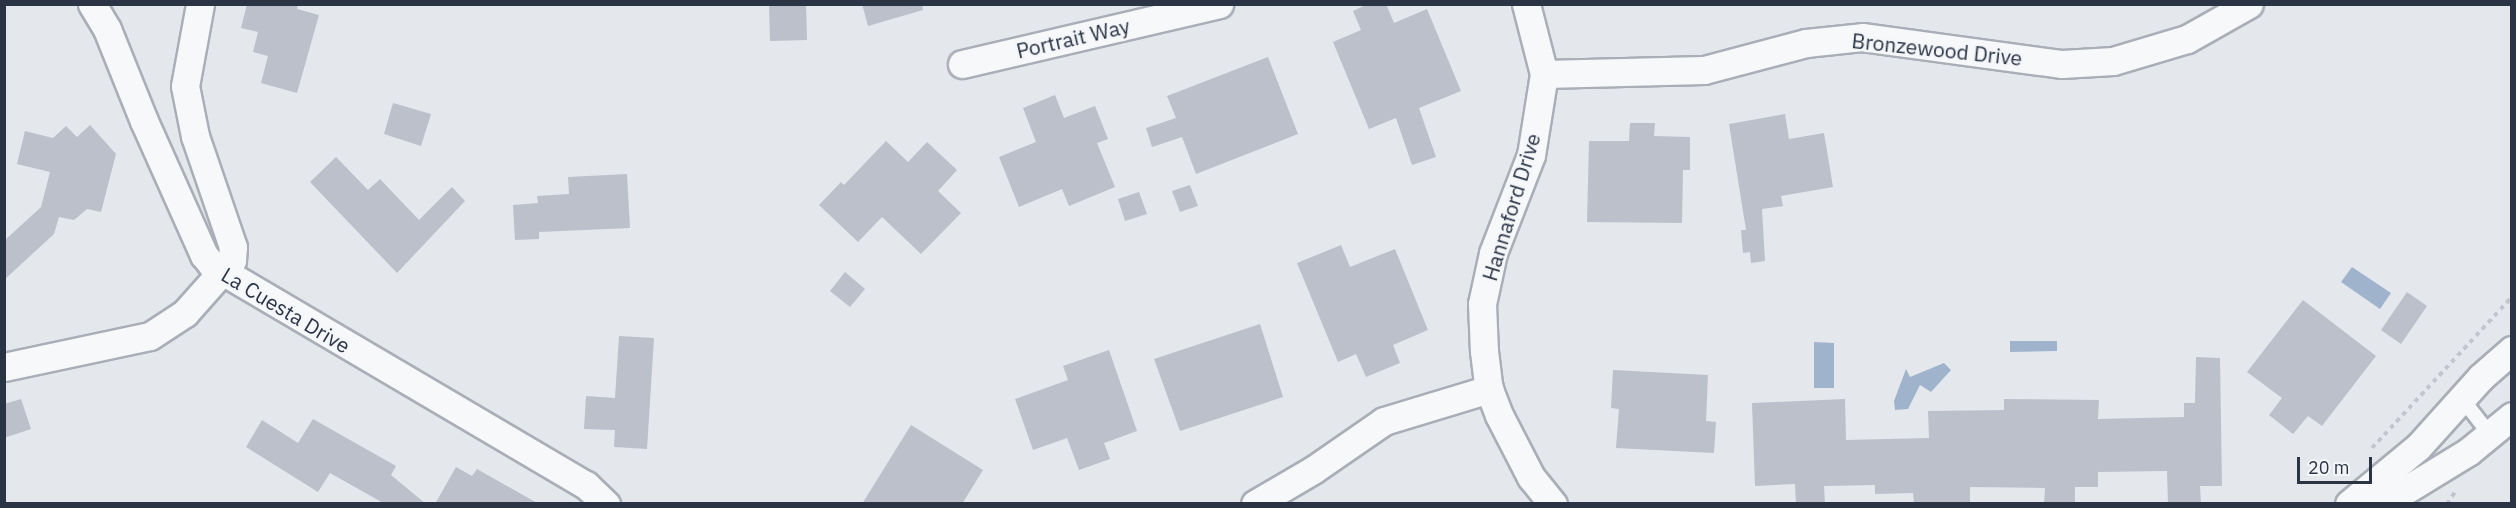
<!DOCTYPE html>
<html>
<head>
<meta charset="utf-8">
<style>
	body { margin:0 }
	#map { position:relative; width:2516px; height:508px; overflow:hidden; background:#e4e7ec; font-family:"IBM Plex Sans",sans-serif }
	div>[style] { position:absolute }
	.water>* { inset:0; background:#9fb4cc }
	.building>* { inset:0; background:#bbc0ca }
	.path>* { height:4px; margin-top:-2px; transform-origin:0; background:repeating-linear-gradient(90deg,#c2c5cb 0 4.5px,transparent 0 9px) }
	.roads { filter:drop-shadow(2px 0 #a9aeb7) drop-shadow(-2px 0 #a9aeb7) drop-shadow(0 2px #a9aeb7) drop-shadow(0 -2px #a9aeb7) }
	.service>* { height:14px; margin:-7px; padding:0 7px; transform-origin:7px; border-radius:7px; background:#f7f8fa }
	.minor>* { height:27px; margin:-13.5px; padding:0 13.5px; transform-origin:13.5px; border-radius:13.5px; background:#f7f8fa }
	span { translate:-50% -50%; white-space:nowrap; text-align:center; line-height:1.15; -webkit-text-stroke:4.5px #f4f6f9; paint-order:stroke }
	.street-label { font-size:21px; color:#2b3445 }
	.frame { position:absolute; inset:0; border:6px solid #2b3445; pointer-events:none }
	.scale { position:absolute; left:2297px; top:457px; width:75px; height:27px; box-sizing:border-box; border:3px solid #2b3445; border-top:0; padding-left:8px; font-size:18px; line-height:21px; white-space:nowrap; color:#2b3445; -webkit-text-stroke:4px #f4f6f9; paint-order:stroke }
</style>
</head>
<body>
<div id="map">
	<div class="water">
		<i style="clip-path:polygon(2352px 267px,2391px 293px,2380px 309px,2341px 282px)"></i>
		<i style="clip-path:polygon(2010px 341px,2057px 341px,2057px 351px,2010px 352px)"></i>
		<i style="clip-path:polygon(1814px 342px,1834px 343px,1834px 388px,1814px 388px)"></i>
		<i style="clip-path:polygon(1944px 363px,1951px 370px,1931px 392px,1920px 385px,1908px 409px,1895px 410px,1894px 401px,1906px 369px,1910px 377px)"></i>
	</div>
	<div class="building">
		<i style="clip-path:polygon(247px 4px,298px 4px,297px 9px,319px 15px,297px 93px,261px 83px,268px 56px,253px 52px,258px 32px,241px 28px)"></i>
		<i style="clip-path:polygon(769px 4px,806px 4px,807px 40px,770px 41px)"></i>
		<i style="clip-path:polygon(862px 4px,922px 4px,923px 10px,868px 26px)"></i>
		<i style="clip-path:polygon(1368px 4px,1386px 4px,1394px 23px,1427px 9px,1461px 91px,1419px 108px,1436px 157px,1412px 165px,1396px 118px,1369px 129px,1333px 42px,1361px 30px,1353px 11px)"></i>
		<i style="clip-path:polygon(1268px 57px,1298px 134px,1196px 174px,1182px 137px,1152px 147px,1146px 128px,1176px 118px,1167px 96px)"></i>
		<i style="clip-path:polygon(1055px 95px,1064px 118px,1095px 106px,1108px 139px,1097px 143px,1115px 187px,1069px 206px,1062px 189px,1019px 207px,999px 157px,1036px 142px,1023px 108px)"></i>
		<i style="clip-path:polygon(393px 103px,431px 114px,421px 146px,384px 134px)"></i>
		<i style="clip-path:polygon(1785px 114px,1789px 139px,1824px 133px,1833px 187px,1781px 196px,1783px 206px,1762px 209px,1765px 261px,1751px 263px,1750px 252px,1743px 253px,1741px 230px,1746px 230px,1729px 124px)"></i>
		<i style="clip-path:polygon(1630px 123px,1655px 123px,1654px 136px,1690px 137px,1690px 170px,1683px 170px,1682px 223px,1587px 222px,1589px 141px,1629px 141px)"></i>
		<i style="clip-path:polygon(90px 125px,116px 154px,101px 212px,87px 209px,74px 220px,59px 217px,54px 234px,4px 280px,4px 241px,41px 207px,50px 172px,17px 164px,25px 131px,53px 138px,66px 126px,77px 137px)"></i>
		<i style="clip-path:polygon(886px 141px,908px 162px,927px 142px,957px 170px,938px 191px,961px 213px,921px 254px,882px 217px,858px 242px,819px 205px,841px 182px,844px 185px)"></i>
		<i style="clip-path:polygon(336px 157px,368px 190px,380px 179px,419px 220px,452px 187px,465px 201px,397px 273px,310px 182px)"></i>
		<i style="clip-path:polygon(627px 174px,630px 228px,539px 232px,539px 239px,515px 240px,513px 205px,538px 203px,537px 196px,569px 194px,568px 177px)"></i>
		<i style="clip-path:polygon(1190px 185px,1198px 206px,1180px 212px,1172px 191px)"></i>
		<i style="clip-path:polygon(1139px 192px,1147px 214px,1125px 221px,1118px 199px)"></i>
		<i style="clip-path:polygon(1341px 245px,1350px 267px,1395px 249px,1428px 330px,1393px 345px,1400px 363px,1366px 377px,1356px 354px,1338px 362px,1297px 263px)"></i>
		<i style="clip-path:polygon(845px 272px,865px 289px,850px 307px,830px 291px)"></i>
		<i style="clip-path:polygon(2407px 292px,2427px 306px,2401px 344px,2381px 330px)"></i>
		<i style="clip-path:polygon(2303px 300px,2376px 356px,2322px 426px,2308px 416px,2293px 434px,2269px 415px,2282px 398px,2247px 372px)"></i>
		<i style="clip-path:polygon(1260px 324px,1283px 397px,1180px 431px,1154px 359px)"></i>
		<i style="clip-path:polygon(619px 336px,654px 338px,647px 449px,614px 447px,615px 430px,584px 429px,586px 396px,615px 398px)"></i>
		<i style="clip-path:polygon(1109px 350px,1137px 431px,1104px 443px,1110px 459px,1079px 470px,1067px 438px,1033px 450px,1015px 399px,1068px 380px,1063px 366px)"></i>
		<i style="clip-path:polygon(2196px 357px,2220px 358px,2222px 486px,2200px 486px,2201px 504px,2168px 504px,2167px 471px,2098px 472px,2098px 487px,2075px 487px,2075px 504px,2044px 504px,2045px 488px,1970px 487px,1970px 504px,1914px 504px,1913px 493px,1875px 494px,1875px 485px,1824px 486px,1825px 504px,1796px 504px,1795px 484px,1755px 486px,1752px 403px,1845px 399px,1846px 440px,1929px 438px,1928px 411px,2004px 410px,2004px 399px,2099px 400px,2098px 419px,2184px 417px,2184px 403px,2195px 403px)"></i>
		<i style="clip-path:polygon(1613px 370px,1708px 375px,1706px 421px,1716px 422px,1714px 453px,1616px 448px,1619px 409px,1611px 408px)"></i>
		<i style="clip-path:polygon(21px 399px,31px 429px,4px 438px,4px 404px)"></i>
		<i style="clip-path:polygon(313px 419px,396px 466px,391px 475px,426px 504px,385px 504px,330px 473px,318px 492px,246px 447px,262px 420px,298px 443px)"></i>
		<i style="clip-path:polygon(911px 425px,983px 470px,962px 504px,862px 504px)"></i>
		<i style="clip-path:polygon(456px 467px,472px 476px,477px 469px,539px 504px,435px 504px)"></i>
	</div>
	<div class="path">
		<i style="left:2372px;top:448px;width:206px;rotate:-47.2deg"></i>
		<i style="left:2447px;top:504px;width:14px;rotate:-56deg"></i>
	</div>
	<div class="roads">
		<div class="service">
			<i style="left:2463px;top:400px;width:41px;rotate:52deg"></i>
		</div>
		<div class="minor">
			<i style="left:92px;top:4px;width:29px;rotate:59deg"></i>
			<i style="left:107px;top:29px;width:99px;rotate:68.1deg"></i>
			<i style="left:144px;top:121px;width:147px;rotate:65.9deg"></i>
			<i style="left:204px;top:255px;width:13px;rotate:51deg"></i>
			<i style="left:212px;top:265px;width:434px;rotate:30.5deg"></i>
			<i style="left:586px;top:485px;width:28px;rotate:44deg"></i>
			<i style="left:1526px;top:4px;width:72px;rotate:75.6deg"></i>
			<i style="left:1544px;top:74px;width:82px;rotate:99.1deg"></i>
			<i style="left:1531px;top:155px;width:105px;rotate:111.2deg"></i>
			<i style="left:1493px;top:253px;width:52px;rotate:102.2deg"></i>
			<i style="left:1482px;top:304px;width:47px;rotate:87.6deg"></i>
			<i style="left:1484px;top:351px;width:38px;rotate:83deg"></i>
			<i style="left:1489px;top:389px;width:28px;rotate:69deg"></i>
			<i style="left:1499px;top:415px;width:70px;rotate:62.7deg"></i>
			<i style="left:1531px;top:477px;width:35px;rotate:51deg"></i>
			<i style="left:962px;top:64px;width:264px;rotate:-13.1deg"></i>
			<i style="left:1544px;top:74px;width:160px;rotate:-1.4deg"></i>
			<i style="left:1704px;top:70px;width:106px;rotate:-14.8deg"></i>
			<i style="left:1806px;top:43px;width:56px;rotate:-6.1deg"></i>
			<i style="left:1862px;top:37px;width:202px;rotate:7.7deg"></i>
			<i style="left:2062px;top:64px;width:51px;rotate:-3.4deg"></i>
			<i style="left:2113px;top:61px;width:77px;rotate:-16.6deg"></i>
			<i style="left:2187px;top:39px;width:71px;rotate:-29.4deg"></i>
			<i style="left:4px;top:367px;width:149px;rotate:-12deg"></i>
			<i style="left:150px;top:336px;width:42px;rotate:-33.3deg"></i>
			<i style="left:185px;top:313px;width:71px;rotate:-48.4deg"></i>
			<i style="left:232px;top:260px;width:13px;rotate:-86deg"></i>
			<i style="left:233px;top:247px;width:117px;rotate:-108.9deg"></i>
			<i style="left:195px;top:136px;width:51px;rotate:-101.3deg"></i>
			<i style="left:185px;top:86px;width:83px;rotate:-79.6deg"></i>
			<i style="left:1255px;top:504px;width:67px;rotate:-30.4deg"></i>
			<i style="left:1313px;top:470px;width:86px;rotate:-34.6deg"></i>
			<i style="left:1384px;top:421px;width:110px;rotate:-16.9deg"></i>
			<i style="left:2349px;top:504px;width:89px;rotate:-39.6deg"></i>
			<i style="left:2418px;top:447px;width:94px;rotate:-48deg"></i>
			<i style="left:2481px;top:377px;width:41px;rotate:-41.1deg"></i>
			<i style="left:2383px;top:504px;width:100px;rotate:-31.5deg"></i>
			<i style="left:2468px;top:452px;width:57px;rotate:-39.3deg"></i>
		</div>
	</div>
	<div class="street-label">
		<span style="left:1073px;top:38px;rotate:-13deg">Portrait Way</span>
		<span style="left:1937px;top:49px;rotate:6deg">Bronzewood Drive</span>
		<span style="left:1511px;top:207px;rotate:-73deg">Hannaford Drive</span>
		<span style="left:286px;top:310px;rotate:31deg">La Cuesta Drive</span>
	</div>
	<div class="frame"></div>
	<div class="scale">20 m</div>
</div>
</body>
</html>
